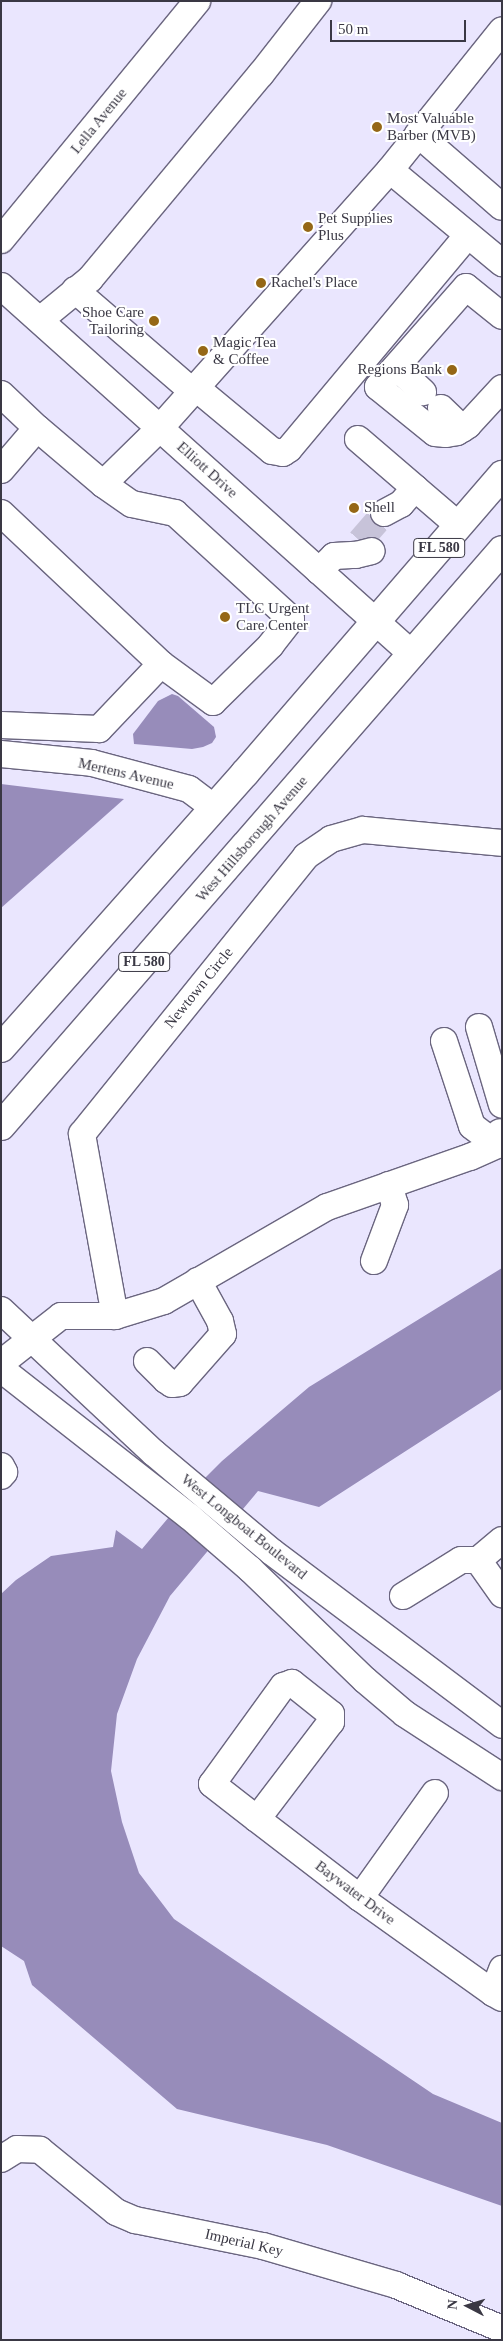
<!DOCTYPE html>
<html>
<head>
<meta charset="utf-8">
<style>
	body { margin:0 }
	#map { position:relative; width:503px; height:2341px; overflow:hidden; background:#eae6fe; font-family:"Times New Roman",serif }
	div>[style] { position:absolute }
	.water>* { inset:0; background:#978cba }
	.minor-tunnel>* { height:26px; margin-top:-13px; transform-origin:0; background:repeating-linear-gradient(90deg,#c7c3d9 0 26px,transparent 0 39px) }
	.roads { filter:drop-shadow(1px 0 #6a657f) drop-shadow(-1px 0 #6a657f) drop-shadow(0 1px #6a657f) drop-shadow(0 -1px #6a657f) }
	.minor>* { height:26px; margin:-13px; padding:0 13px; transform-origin:13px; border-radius:13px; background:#fff }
	.major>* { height:28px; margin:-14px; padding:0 14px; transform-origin:14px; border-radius:14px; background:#fff }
	.dots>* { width:14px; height:14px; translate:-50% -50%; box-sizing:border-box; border:2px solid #fff; border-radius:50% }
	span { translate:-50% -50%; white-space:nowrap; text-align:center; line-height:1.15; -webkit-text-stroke:4px #fff; paint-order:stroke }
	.shield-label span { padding:1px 4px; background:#fff; border:1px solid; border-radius:4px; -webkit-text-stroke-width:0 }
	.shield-label { font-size:14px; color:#3a3844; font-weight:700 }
	.poi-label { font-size:15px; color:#3a3844 }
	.left { translate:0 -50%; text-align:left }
	.right { translate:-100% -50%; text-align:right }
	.street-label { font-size:15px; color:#3a3844 }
	.frame { position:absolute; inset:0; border:2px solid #3a3844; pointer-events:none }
	.north { position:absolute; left:443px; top:2281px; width:50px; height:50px; -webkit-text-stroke:4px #fff; paint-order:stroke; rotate:275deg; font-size:14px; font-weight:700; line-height:20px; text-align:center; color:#3a3844 }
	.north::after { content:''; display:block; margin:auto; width:18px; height:22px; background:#3a3844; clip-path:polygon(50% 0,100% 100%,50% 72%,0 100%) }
	.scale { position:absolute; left:330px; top:20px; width:136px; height:22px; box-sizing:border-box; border:2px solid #3a3844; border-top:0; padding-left:6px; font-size:15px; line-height:18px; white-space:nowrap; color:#3a3844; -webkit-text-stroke:4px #fff; paint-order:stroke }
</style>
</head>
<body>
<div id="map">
	<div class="water">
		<i style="clip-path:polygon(172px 694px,178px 696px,214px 727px,216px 737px,212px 743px,203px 747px,192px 749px,134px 744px,133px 734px,158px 701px)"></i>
		<i style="clip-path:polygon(1px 784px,124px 799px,1px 908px)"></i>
		<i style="clip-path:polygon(502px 1268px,502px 1389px,319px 1507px,258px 1491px,170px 1596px,137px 1659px,117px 1714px,111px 1771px,122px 1822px,139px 1873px,174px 1919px,433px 2094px,502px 2123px,502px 2206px,327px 2145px,177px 2109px,32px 1985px,24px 1961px,1px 1946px,1px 1594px,16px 1580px,51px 1556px,113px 1547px,116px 1530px,142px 1549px,185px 1498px,222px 1461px,309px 1387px)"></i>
	</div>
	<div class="minor-tunnel">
		<i style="left:360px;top:541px;width:37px;rotate:-49deg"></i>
	</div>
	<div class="roads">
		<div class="minor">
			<i style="left:418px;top:134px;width:111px;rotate:41deg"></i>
			<i style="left:390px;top:170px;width:179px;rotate:-51.3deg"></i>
			<i style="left:1px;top:240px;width:309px;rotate:-50.6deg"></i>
			<i style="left:1px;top:286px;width:552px;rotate:41.84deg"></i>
			<i style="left:75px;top:290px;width:155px;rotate:40.8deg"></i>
			<i style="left:502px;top:316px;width:46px;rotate:-141.1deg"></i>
			<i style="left:466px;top:287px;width:133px;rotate:131.3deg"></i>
			<i style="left:378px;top:387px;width:73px;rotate:38.9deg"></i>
			<i style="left:435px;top:433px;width:11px;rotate:5deg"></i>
			<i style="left:446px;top:434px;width:11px;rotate:-10deg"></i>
			<i style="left:457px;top:432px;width:13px;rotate:-32deg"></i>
			<i style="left:468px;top:425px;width:50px;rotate:-47.4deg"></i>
			<i style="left:40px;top:320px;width:65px;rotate:-39.4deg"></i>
			<i style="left:90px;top:279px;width:267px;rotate:-50.2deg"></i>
			<i style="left:261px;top:74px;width:93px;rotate:-52deg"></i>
			<i style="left:396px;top:367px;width:37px;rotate:43deg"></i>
			<i style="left:195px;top:387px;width:100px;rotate:39.7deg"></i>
			<i style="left:272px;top:451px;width:11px;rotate:10deg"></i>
			<i style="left:283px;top:453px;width:7px;rotate:-34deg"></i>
			<i style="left:289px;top:449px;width:279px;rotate:-50.1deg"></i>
			<i style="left:1px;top:394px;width:50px;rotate:43.4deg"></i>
			<i style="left:441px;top:408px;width:30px;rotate:44deg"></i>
			<i style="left:358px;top:439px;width:75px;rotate:40.7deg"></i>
			<i style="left:1px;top:470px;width:55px;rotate:-49.4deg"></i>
			<i style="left:37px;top:428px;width:87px;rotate:40.3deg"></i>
			<i style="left:103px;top:484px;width:80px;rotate:-44.5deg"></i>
			<i style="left:160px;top:428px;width:346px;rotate:-48.3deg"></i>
			<i style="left:390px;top:170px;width:146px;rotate:39.7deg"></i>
			<i style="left:103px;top:484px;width:35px;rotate:35deg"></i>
			<i style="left:132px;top:504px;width:44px;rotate:11.8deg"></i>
			<i style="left:175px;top:513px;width:157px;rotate:42.4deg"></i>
			<i style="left:291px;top:619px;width:33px;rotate:128deg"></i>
			<i style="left:271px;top:645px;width:81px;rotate:135.5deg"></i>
			<i style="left:213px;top:702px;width:64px;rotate:-143.8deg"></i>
			<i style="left:1px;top:513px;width:220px;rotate:43.3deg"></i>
			<i style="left:161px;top:664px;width:90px;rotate:133.6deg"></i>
			<i style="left:99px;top:729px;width:98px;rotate:-177.7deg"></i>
			<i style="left:384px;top:513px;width:19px;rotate:-28deg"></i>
			<i style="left:401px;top:504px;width:21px;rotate:-49deg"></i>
			<i style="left:415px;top:488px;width:57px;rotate:40.7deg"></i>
			<i style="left:319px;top:571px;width:21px;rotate:-45deg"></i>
			<i style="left:334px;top:556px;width:22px;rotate:-3deg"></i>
			<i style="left:356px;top:555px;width:16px;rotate:-14deg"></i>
			<i style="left:1px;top:754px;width:91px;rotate:5.6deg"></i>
			<i style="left:92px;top:763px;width:100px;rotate:15deg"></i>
			<i style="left:189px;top:789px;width:31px;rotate:37deg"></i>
			<i style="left:479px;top:1027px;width:81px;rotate:73.6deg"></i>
			<i style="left:444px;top:1041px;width:89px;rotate:71.8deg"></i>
			<i style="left:472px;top:1126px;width:31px;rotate:37deg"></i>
			<i style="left:497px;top:1145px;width:13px;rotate:-77deg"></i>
			<i style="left:374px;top:1261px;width:60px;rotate:-69.4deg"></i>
			<i style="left:395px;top:1205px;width:21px;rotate:-107deg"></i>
			<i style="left:1px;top:1310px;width:209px;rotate:43.1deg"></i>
			<i style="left:154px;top:1453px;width:154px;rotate:40deg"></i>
			<i style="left:272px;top:1552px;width:288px;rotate:36.9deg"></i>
			<i style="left:115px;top:1316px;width:51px;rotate:-17deg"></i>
			<i style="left:164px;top:1301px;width:188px;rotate:-30deg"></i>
			<i style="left:327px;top:1207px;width:151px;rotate:-19.3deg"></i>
			<i style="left:470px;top:1157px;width:35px;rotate:-24deg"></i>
			<i style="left:147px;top:1361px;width:27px;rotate:45deg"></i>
			<i style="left:166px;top:1380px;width:7px;rotate:34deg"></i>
			<i style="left:172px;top:1384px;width:8px;rotate:-7deg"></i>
			<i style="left:180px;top:1383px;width:65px;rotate:-48.7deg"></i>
			<i style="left:223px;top:1334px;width:13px;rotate:-103deg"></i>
			<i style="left:220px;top:1321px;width:46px;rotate:-118.8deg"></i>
			<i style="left:1px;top:1363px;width:76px;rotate:-38.1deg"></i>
			<i style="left:61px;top:1316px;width:54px"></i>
			<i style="left:115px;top:1316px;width:185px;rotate:-100.3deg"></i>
			<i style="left:82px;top:1134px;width:357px;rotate:-51.1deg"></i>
			<i style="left:306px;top:856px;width:30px;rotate:-34deg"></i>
			<i style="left:331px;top:839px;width:33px;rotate:-16deg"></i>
			<i style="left:363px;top:830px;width:140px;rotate:5.3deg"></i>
			<i style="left:1px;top:1369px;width:240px;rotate:38.1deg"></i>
			<i style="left:190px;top:1517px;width:79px;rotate:40.9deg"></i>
			<i style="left:250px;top:1569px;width:160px;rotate:44deg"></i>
			<i style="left:365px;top:1680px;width:52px;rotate:40.4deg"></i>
			<i style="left:405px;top:1714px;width:116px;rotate:33deg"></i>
			<i style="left:1px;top:1466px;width:7px;rotate:63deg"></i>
			<i style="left:4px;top:1472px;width:5px;rotate:127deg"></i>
			<i style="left:502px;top:1540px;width:31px;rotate:140deg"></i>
			<i style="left:478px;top:1560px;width:42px;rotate:54.8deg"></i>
			<i style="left:403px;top:1596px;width:68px;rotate:-31.8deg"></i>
			<i style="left:461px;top:1560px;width:17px"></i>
			<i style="left:257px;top:1819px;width:122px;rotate:-52.7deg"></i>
			<i style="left:331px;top:1722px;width:8px;rotate:-90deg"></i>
			<i style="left:331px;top:1714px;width:50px;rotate:-141.5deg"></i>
			<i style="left:292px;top:1683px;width:9px;rotate:162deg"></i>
			<i style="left:283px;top:1686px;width:121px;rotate:125.9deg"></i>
			<i style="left:212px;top:1784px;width:57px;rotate:37.9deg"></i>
			<i style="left:257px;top:1819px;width:130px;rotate:37.5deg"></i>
			<i style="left:360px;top:1898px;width:163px;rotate:35.5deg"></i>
			<i style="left:493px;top:1993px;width:10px;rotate:29deg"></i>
			<i style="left:360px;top:1898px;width:129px;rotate:-54.5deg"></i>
			<i style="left:493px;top:1993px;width:26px;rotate:-69deg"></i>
			<i style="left:1px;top:2159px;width:19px;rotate:-32deg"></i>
			<i style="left:17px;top:2149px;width:23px;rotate:2deg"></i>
			<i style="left:40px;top:2150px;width:98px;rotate:39.2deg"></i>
			<i style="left:116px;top:2212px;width:21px;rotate:23deg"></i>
			<i style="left:135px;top:2220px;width:131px;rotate:11.5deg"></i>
			<i style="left:263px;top:2246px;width:139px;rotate:16.3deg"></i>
			<i style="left:396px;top:2285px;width:115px;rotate:22.5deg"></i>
		</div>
		<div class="major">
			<i style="left:1px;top:1048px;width:368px;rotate:-48.4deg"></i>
			<i style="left:245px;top:773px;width:394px;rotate:-49.2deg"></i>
			<i style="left:1px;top:1126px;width:763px;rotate:-48.98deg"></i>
		</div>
	</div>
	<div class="dots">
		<i style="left:377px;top:127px;background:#956716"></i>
		<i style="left:308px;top:227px;background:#956716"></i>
		<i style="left:261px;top:283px;background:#956716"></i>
		<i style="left:154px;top:321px;background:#956716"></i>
		<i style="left:203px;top:351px;background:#956716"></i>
		<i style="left:452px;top:370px;background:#956716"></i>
		<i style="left:354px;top:508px;background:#956716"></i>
		<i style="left:225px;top:617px;background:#956716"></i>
	</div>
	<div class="shield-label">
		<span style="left:439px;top:548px">FL 580</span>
		<span style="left:144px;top:962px">FL 580</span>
	</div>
	<div class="poi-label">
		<span class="left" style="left:387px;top:127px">Most Valuable<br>Barber (MVB)</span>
		<span class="left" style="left:318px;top:227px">Pet Supplies<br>Plus</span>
		<span class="left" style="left:271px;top:283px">Rachel's Place</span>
		<span class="right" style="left:144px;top:321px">Shoe Care<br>Tailoring</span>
		<span class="left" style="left:213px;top:351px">Magic Tea<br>&amp; Coffee</span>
		<span class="right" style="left:442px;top:370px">Regions Bank</span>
		<span class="left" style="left:364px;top:508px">Shell</span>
		<span class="left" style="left:236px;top:617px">TLC Urgent<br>Care Center</span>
	</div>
	<div class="street-label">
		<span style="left:99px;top:121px;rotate:-51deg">Lella Avenue</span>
		<span style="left:207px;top:470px;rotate:42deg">Elliott Drive</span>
		<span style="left:126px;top:774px;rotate:13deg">Mertens Avenue</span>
		<span style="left:252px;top:839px;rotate:-49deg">West Hillsborough Avenue</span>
		<span style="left:199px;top:988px;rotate:-51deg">Newtown Circle</span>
		<span style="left:244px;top:1527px;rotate:39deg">West Longboat Boulevard</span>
		<span style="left:355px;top:1893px;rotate:37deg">Baywater Drive</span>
		<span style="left:244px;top:2243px;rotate:13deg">Imperial Key</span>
	</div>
	<div class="frame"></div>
	<div class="north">N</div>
	<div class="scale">50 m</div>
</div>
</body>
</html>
